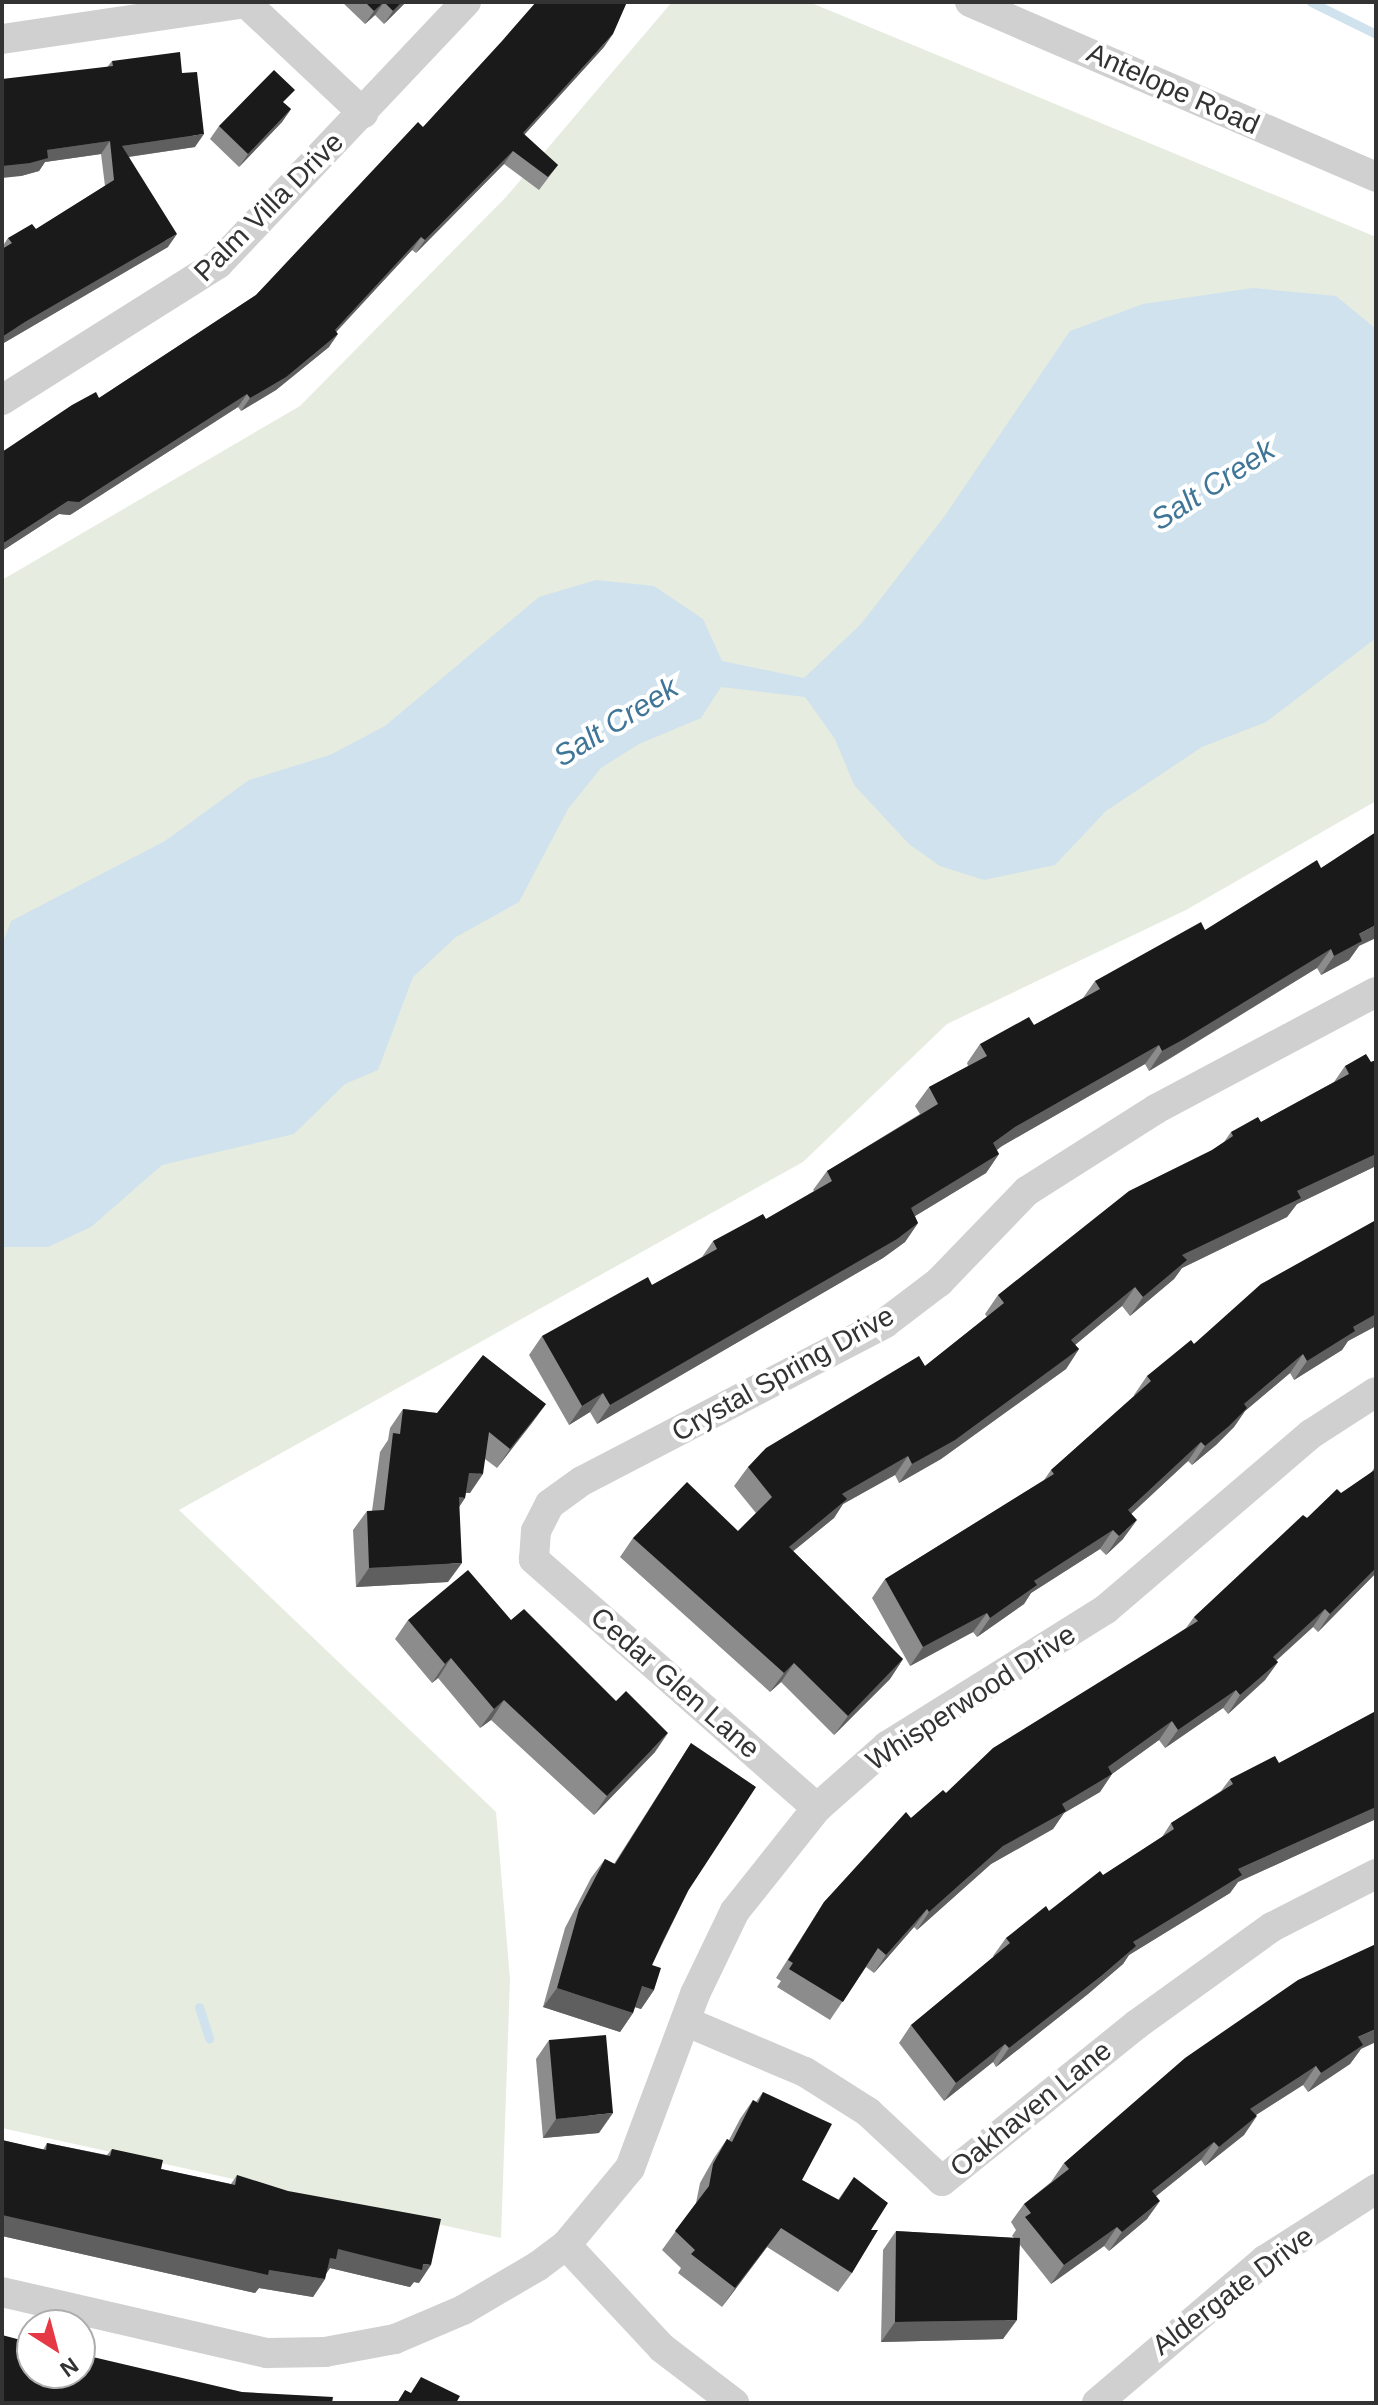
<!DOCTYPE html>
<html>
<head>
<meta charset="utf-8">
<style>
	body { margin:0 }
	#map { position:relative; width:1378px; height:2405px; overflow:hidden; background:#fff; font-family:Arial,sans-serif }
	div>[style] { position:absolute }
	.green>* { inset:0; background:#e6ecdf }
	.water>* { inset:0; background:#cfe2ee }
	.stream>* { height:9px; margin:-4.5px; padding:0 4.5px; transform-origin:4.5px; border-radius:4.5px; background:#cfe2ee }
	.minor>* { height:30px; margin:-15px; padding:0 15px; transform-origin:15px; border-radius:15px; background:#d0d0d0 }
	.wall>* { inset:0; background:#8c8c8c }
	.shaded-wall>* { inset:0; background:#5f5f5f }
	.building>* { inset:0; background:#1a1a1a }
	span { translate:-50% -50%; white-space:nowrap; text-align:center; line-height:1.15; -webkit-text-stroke:8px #fff; paint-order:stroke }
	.street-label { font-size:28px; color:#333 }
	.water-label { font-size:30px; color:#3f7597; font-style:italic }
	.frame { position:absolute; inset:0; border:4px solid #333; pointer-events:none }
	.north { position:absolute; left:16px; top:2309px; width:80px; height:80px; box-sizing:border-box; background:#fff; border:2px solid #adadad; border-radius:50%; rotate:144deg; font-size:22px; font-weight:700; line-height:32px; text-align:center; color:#333 }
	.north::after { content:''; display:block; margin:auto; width:28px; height:36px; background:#e63946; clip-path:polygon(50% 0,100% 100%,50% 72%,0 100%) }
</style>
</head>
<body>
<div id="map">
	<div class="green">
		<i style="clip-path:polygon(672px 2px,809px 2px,1376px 237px,1376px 801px,1186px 910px,947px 1024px,803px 1162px,179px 1510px,496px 1812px,510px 1979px,501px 2238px,2px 2128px,2px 580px,300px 406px,506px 197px)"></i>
	</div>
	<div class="water">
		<i style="clip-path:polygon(1253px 288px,1336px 296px,1376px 329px,1376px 638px,1266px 722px,1202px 747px,1106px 811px,1055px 865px,984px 880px,940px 866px,909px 844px,854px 785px,835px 739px,805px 697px,721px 687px,701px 718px,639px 744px,601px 768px,568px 809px,519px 902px,456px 937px,413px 977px,378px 1070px,345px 1084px,294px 1134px,162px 1165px,91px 1227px,48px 1247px,2px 1247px,2px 945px,11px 921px,165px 841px,249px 780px,330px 755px,385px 726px,539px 597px,596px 580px,654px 586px,703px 619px,722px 661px,804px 678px,861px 624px,944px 517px,1070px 331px,1143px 304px)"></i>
	</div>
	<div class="stream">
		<i style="left:1311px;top:2px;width:72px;rotate:26.2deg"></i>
		<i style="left:199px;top:2007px;width:33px;rotate:72deg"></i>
	</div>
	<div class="minor">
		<i style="left:970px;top:2px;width:442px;rotate:23.3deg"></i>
		<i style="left:2px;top:39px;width:247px;rotate:-8.4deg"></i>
		<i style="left:246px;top:3px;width:161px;rotate:43.2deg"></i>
		<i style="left:2px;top:400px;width:255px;rotate:-32.2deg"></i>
		<i style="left:218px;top:264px;width:361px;rotate:-46.6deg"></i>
		<i style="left:817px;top:1808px;width:377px;rotate:-138.7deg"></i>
		<i style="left:534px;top:1559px;width:28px;rotate:-86deg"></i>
		<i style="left:536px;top:1531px;width:30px;rotate:-63deg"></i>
		<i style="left:550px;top:1504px;width:39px;rotate:-36deg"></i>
		<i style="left:582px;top:1481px;width:342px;rotate:-27.5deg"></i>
		<i style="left:885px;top:1323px;width:68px;rotate:-37.2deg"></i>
		<i style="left:939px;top:1282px;width:127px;rotate:-46deg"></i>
		<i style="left:1027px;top:1191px;width:153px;rotate:-32.4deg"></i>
		<i style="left:1156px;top:1109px;width:249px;rotate:-28deg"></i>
		<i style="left:687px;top:2022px;width:128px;rotate:23deg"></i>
		<i style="left:805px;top:2072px;width:75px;rotate:32.4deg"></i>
		<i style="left:868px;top:2112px;width:101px;rotate:43deg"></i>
		<i style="left:942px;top:2181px;width:249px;rotate:-38.8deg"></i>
		<i style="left:1136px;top:2025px;width:168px;rotate:-35.8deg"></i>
		<i style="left:1272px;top:1927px;width:117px;rotate:-27deg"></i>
		<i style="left:566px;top:2245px;width:141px;rotate:47deg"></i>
		<i style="left:662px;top:2348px;width:91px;rotate:37.4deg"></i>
		<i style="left:2px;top:2292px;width:272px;rotate:13deg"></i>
		<i style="left:267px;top:2353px;width:58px;rotate:-1deg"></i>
		<i style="left:325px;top:2352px;width:71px;rotate:-10.5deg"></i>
		<i style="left:395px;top:2339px;width:74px;rotate:-23.1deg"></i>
		<i style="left:463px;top:2310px;width:87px;rotate:-30.4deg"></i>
		<i style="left:538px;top:2266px;width:35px;rotate:-37deg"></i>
		<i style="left:566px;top:2245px;width:100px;rotate:-50.3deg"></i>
		<i style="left:630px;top:2168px;width:186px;rotate:-69.5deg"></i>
		<i style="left:695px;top:1994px;width:92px;rotate:-64.3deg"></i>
		<i style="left:735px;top:1911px;width:132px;rotate:-51.5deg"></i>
		<i style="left:817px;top:1808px;width:94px;rotate:-41.5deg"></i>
		<i style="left:887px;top:1746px;width:258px;rotate:-32deg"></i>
		<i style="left:1106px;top:1609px;width:270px;rotate:-40.5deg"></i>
		<i style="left:1311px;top:1434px;width:77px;rotate:-32.9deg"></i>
		<i style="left:1097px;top:2403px;width:221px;rotate:-40.4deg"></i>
		<i style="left:1265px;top:2260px;width:132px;rotate:-32.6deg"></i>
	</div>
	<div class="wall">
		<i style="clip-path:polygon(342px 2px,406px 2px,384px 24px,375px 15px,365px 24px)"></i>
		<i style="clip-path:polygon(604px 47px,524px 135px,558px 165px,539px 190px,504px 164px,416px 253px,412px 250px,336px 331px,329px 347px,276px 390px,241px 411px,238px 407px,70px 515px,59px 514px,2px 551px,2px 452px,99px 398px,256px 295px,423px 127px)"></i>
		<i style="clip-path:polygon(112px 61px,182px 73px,195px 147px,129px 157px,168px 247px,2px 344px,2px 247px,8px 238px,36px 229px,105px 186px,101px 154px,45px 162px,39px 171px,21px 176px)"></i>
		<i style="clip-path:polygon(285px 104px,291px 109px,282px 122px,239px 167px,210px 139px,219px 126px)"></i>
		<i style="clip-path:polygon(1205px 930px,1359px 946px,1349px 960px,1321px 975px,1317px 968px,1171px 1058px,1149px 1071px,1145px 1064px,1002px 1146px,997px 1150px,999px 1154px,986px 1173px,915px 1216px,918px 1223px,905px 1242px,883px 1258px,597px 1424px,590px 1412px,569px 1425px,529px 1355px,542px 1336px,652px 1285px,702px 1257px,713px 1241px,766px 1219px,814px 1191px,813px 1190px,827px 1171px,920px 1114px,915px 1106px,929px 1087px,968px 1066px,967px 1063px,980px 1044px,1034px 1025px,1083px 998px,1095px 981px)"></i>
		<i style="clip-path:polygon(1376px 1060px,1376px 1166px,1297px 1204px,1287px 1217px,1182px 1268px,1174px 1279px,1130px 1316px,1122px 1306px,1075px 1345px,1079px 1349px,1066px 1369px,941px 1459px,899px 1483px,895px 1475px,843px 1504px,834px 1518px,793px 1551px,903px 1659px,890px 1679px,834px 1735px,781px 1682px,770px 1692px,620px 1557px,633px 1538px,738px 1531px,756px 1513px,734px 1486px,748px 1467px,925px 1366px,987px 1317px,985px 1314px,998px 1295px,1224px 1142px,1231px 1132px,1261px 1122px,1334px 1082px,1345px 1066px,1371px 1062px)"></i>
		<i style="clip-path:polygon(1376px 1220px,1376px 1326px,1348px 1341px,1342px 1350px,1294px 1380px,1290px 1373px,1245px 1411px,1234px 1427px,1216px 1445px,1192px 1465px,1188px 1461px,1131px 1514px,1123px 1539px,1106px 1555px,1100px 1549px,1031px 1593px,1024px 1604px,977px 1637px,973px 1632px,910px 1666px,872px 1598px,885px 1579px,1044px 1480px,1051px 1470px,1134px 1396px,1134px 1395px,1147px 1376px)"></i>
		<i style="clip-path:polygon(546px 1404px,497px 1468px,485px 1459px,470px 1493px,466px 1493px,465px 1498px,459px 1507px,448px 1582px,356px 1587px,353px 1530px,367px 1511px,372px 1511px,380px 1452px,388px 1440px,390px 1428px,403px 1409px,437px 1413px)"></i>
		<i style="clip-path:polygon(1376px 1465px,1376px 1573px,1318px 1632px,1313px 1627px,1276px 1661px,1278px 1662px,1265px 1680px,1228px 1714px,1223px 1708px,1165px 1748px,1159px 1740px,1112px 1774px,1100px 1792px,1064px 1813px,1053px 1829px,991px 1864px,917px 1930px,914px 1927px,874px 1973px,866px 1967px,830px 2020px,777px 1987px,781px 1981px,776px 1978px,824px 1902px,911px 1818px,1186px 1628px,1194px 1617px,1307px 1518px,1371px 1473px)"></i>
		<i style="clip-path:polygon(408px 1620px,511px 1620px,655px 1752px,594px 1815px,491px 1720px,480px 1728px,438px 1678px,432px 1683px,395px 1639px)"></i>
		<i style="clip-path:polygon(1376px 1711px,1376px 1819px,1238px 1882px,1230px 1893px,1129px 1955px,1123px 1964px,1088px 1994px,996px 2067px,993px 2062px,944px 2101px,899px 2043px,911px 2025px,994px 1957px,993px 1956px,1006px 1938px,1049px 1911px,1162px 1837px,1171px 1823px,1221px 1791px,1230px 1779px,1279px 1763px)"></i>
		<i style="clip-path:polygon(691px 1743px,688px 1891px,652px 1965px,654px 1990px,641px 2009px,635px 2007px,633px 2013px,620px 2032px,543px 2007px,565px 1928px,591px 1878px,605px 1859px,614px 1864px)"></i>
		<i style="clip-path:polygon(549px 2040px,599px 2133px,543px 2138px,536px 2059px)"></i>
		<i style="clip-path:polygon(1361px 2049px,1350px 2064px,1308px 2092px,1303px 2085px,1256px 2115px,1244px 2135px,1205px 2166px,1201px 2160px,1156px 2196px,1147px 2219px,1109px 2251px,1104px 2246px,1051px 2284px,1020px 2245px,1003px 2339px,881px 2342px,883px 2250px,896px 2231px,1014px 2238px,1012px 2236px,1016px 2230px,1011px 2222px,1024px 2204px,1051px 2182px,1064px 2163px)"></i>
		<i style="clip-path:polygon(763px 2092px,802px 2180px,838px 2200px,854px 2177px,871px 2230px,852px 2273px,838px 2292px,767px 2247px,722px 2307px,678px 2273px,681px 2268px,662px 2250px,696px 2203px,700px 2183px,714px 2158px,727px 2139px,729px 2140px,740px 2119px,753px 2100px,756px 2102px)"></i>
		<i style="clip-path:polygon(2px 2140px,43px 2150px,47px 2143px,107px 2155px,112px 2149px,161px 2169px,231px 2184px,237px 2175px,419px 2283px,414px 2282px,410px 2287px,330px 2268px,326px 2273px,325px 2279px,313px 2297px,259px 2288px,255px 2293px,2px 2236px)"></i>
	</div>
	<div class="shaded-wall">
		<i style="clip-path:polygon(384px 2px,375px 15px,365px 24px,374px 11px)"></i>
		<i style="clip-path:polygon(402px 2px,406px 2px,384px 24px,393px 11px)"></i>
		<i style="clip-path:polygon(613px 34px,604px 47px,514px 146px,523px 133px)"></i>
		<i style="clip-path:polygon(291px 109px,282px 122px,239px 167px,248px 154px)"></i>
		<i style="clip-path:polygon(204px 134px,195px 147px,113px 159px,122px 146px)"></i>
		<i style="clip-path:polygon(110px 141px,101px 154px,45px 162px,39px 171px,21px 176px,2px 178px,2px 166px,47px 150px)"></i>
		<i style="clip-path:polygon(513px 151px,504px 164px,416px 253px,425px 240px)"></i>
		<i style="clip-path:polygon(177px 234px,168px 247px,2px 344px,2px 337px,25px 322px)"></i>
		<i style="clip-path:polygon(421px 237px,412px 250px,326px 343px,335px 330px)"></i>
		<i style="clip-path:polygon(338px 334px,329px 347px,276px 390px,241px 411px,250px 398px)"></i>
		<i style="clip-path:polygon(247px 394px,238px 407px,70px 515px,59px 514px,2px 551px,2px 544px,68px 501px)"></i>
		<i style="clip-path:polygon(1376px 925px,1376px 938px,1359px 946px,1349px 960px,1321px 975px,1334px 956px,1359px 934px)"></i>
		<i style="clip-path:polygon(1331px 949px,1317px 968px,1149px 1071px,1162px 1051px)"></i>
		<i style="clip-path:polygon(1159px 1045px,1145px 1064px,1002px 1146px,980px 1162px,993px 1143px,1015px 1127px)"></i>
		<i style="clip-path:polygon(999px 1154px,986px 1173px,897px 1227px,911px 1208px)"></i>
		<i style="clip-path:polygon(1376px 1154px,1376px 1166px,1297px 1204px,1287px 1217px,1182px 1268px,1174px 1279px,1130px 1316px,1143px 1297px,1182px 1255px,1297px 1191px)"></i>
		<i style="clip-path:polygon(918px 1223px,905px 1242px,883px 1258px,597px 1424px,610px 1405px)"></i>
		<i style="clip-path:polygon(1135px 1287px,1122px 1306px,1058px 1359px,1071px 1340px)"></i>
		<i style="clip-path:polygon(1376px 1314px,1376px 1326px,1348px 1341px,1342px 1350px,1294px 1380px,1307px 1361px,1353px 1327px)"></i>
		<i style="clip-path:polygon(1079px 1349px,1066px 1369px,941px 1459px,899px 1483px,912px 1464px)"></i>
		<i style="clip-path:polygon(1303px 1354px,1290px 1373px,1245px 1411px,1234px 1427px,1216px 1445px,1192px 1465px,1205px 1446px,1244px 1404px)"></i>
		<i style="clip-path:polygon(603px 1393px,590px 1412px,569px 1425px,582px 1406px)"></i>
		<i style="clip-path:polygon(546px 1404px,532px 1423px,497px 1468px,510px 1449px)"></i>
		<i style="clip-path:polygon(1201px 1442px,1188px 1461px,1115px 1529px,1128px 1510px)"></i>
		<i style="clip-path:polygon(908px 1456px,895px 1475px,843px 1504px,834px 1518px,775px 1566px,789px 1547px,842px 1494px)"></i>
		<i style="clip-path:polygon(469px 1473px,483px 1474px,470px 1493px,455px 1492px)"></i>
		<i style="clip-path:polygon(459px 1497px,465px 1498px,452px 1517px)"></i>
		<i style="clip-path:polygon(1137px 1520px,1123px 1539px,1106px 1555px,1119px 1536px)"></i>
		<i style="clip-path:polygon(1113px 1530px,1100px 1549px,1031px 1593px,1024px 1604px,977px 1637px,990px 1618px,1034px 1581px)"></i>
		<i style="clip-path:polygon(462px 1563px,448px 1582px,356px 1587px,369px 1568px)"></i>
		<i style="clip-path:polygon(1376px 1568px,1376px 1573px,1318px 1632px,1330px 1614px)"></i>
		<i style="clip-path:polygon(1325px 1609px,1313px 1627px,1260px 1675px,1273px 1657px)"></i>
		<i style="clip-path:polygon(987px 1613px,973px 1632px,910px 1666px,923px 1647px)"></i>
		<i style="clip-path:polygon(451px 1658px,438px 1678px,432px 1683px,445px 1664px)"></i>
		<i style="clip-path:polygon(903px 1659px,890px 1679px,834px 1735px,848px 1716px)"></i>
		<i style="clip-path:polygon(1278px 1662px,1265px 1680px,1228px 1714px,1240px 1695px)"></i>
		<i style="clip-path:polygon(794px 1663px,781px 1682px,770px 1692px,784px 1673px)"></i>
		<i style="clip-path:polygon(1236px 1690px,1223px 1708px,1165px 1748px,1178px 1730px)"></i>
		<i style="clip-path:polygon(504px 1700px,491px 1720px,480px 1728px,494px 1709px)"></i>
		<i style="clip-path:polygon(1172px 1721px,1159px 1740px,1105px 1779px,1112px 1774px,1100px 1792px,1064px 1813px,1053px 1829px,991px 1864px,917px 1930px,929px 1912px,1003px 1846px,1062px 1804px,1108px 1767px)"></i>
		<i style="clip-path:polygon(668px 1733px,655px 1752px,594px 1815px,607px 1796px)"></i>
		<i style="clip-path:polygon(1376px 1807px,1376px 1819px,1238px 1882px,1230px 1893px,1129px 1955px,1123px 1964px,1088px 1994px,996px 2067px,1009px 2048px,1133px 1942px,1238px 1869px)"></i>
		<i style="clip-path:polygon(927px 1909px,914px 1927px,874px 1973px,886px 1955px)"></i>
		<i style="clip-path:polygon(642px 1986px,654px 1990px,641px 2009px,628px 2005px)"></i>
		<i style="clip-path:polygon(557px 1988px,633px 2013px,620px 2032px,543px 2007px)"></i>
		<i style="clip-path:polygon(1376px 2029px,1376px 2042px,1361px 2049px,1350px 2064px,1308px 2092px,1321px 2073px,1358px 2037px)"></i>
		<i style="clip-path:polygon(1005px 2044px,993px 2062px,944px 2101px,956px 2083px)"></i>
		<i style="clip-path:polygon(1316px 2066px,1303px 2085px,1237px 2127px,1250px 2109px)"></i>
		<i style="clip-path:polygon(613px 2113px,599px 2133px,543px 2138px,556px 2119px)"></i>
		<i style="clip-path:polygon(1257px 2116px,1244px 2135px,1205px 2166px,1219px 2147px)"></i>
		<i style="clip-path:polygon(1214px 2142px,1201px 2160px,1139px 2210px,1152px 2191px)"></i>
		<i style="clip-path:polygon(1160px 2201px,1147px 2219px,1109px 2251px,1122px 2232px)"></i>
		<i style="clip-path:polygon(2px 2215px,269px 2270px,325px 2279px,313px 2297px,259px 2288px,255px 2293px,2px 2236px)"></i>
		<i style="clip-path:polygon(1117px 2227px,1104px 2246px,1051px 2284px,1064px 2265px)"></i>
		<i style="clip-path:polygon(781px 2228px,767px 2247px,722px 2307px,735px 2288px)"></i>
		<i style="clip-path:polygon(338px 2249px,423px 2264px,431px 2265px,419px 2283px,414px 2282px,410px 2287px,330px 2268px,324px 2277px,330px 2258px)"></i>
		<i style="clip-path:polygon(1017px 2320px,1003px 2339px,881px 2342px,895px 2322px)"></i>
	</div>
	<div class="building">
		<i style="clip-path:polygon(365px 2px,384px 2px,374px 11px)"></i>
		<i style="clip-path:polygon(384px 2px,402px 2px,393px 11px)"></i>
		<i style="clip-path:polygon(536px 2px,627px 2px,613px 34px,523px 133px,558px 165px,548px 177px,513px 151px,425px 240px,421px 237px,335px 330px,338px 334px,286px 377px,250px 398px,247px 394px,79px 502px,68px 501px,2px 544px,2px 452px,72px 405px,96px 392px,99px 398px,256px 295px,418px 122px,423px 127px,502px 41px)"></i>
		<i style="clip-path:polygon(180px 52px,182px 73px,197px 72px,204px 134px,122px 146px,177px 234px,25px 322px,2px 337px,2px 249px,12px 243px,8px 238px,32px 224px,36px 229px,114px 180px,110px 141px,47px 150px,48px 158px,30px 163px,2px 166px,2px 79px,113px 66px,112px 61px)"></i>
		<i style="clip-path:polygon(274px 70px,295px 90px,283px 102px,291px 109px,248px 154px,219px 126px)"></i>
		<i style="clip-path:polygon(1376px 832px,1376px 925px,1359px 934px,1362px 941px,1334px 956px,1331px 949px,1184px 1039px,1162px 1051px,1159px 1045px,1015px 1127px,993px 1143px,999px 1154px,911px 1208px,918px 1223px,897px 1239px,610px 1405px,603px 1393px,582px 1406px,542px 1336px,648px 1277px,652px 1285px,717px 1249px,713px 1241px,763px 1214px,766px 1219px,832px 1181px,827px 1171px,938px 1104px,929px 1087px,987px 1056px,980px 1044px,1029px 1017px,1034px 1025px,1100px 989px,1095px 981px,1201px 922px,1205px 930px,1317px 860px,1321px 868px)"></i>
		<i style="clip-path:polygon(1366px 1054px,1371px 1062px,1376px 1060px,1376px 1154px,1297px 1191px,1301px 1198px,1182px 1255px,1187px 1260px,1143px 1297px,1135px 1287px,1071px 1340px,1079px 1349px,955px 1440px,912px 1464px,908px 1456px,842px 1494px,847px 1499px,789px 1547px,903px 1659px,848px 1716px,794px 1663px,784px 1673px,633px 1538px,687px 1482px,738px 1531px,772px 1497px,748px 1467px,766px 1448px,919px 1356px,925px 1366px,1004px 1303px,998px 1295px,1129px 1191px,1212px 1150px,1233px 1136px,1231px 1132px,1258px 1117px,1261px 1122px,1349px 1074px,1345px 1066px)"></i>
		<i style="clip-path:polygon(1376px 1220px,1376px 1314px,1353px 1327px,1355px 1331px,1307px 1361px,1303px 1354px,1244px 1404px,1247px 1408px,1229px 1426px,1205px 1446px,1201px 1442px,1128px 1510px,1137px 1520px,1119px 1536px,1113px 1530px,1034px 1581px,1037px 1585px,990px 1618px,987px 1613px,923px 1647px,885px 1579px,1054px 1474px,1051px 1470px,1151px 1381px,1147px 1376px,1191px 1340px,1194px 1344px,1261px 1284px)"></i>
		<i style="clip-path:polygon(483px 1355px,546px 1404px,510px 1449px,489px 1432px,483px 1474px,469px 1473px,465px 1498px,459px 1497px,462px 1563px,369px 1568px,367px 1511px,384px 1510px,393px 1433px,400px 1434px,403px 1409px,437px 1413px)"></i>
		<i style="clip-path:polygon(1376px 1469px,1376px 1568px,1330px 1614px,1325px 1609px,1273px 1657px,1278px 1662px,1240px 1695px,1236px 1690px,1178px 1730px,1172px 1721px,1108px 1767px,1112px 1774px,1062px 1804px,1066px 1811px,1003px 1846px,929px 1912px,927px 1909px,886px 1955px,878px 1948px,843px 2002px,789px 1969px,793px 1963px,788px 1960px,824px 1902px,906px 1812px,911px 1818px,943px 1790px,946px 1793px,993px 1748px,1198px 1621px,1194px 1617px,1303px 1515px,1307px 1518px,1337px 1489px,1341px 1493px)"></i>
		<i style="clip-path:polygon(468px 1570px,511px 1620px,524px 1609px,616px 1701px,626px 1691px,668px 1733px,607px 1796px,504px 1700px,494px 1709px,451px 1658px,445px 1664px,408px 1620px)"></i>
		<i style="clip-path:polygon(1376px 1711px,1376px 1807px,1238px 1869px,1242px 1875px,1133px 1942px,1136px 1946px,1101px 1976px,1009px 2048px,1005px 2044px,956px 2083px,911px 2025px,1010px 1943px,1006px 1938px,1046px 1906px,1049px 1911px,1100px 1871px,1103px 1875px,1174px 1829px,1171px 1823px,1233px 1784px,1230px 1779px,1275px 1756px,1279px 1763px)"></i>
		<i style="clip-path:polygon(691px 1743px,756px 1787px,688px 1891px,663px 1941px,652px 1965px,661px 1968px,654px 1990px,642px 1986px,633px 2013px,557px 1988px,579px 1909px,605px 1859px,615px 1864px)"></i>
		<i style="clip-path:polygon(1376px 1944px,1376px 2029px,1358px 2037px,1363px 2045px,1321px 2073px,1316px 2066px,1250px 2109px,1257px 2116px,1219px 2147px,1214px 2142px,1152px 2191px,1160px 2201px,1122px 2232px,1117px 2227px,1064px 2265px,1025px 2217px,1031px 2213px,1024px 2204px,1069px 2169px,1064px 2163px,1185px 2058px,1298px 1980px)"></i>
		<i style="clip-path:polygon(606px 2035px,613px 2113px,556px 2119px,549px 2040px)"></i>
		<i style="clip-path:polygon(763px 2092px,832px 2124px,802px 2180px,839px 2200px,854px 2177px,888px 2203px,871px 2230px,878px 2230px,852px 2273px,781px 2228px,735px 2288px,691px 2254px,695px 2250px,675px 2231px,709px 2186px,713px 2164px,727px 2139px,732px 2142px,753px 2100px,758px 2103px)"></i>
		<i style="clip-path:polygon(2px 2140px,46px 2150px,47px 2143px,110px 2156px,112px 2149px,163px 2160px,161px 2169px,235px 2185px,237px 2175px,288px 2191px,441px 2219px,431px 2265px,423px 2264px,422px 2270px,338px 2249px,336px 2259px,330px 2258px,325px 2279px,269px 2270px,268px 2275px,2px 2215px)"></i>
		<i style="clip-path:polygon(896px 2231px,1020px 2238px,1017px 2320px,895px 2322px)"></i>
		<i style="clip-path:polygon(2px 2335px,32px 2343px,32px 2373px,80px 2373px,80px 2354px,242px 2392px,333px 2397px,332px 2403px,2px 2403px)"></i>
		<i style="clip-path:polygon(421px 2377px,460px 2396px,456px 2403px,397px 2403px,405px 2390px,411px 2393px)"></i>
	</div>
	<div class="street-label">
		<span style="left:1173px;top:89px;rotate:24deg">Antelope Road</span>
		<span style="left:269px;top:207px;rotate:-45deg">Palm Villa Drive</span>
		<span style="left:783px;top:1374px;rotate:-29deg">Crystal Spring Drive</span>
		<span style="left:675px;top:1683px;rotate:41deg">Cedar Glen Lane</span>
		<span style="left:971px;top:1698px;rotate:-33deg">Whisperwood Drive</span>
		<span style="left:1031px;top:2109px;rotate:-39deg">Oakhaven Lane</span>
		<span style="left:1233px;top:2291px;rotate:-37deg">Aldergate Drive</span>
	</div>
	<div class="water-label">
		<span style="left:1213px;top:485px;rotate:-33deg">Salt Creek</span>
		<span style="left:616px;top:722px;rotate:-32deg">Salt Creek</span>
	</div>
	<div class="frame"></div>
	<div class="north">N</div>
</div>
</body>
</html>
